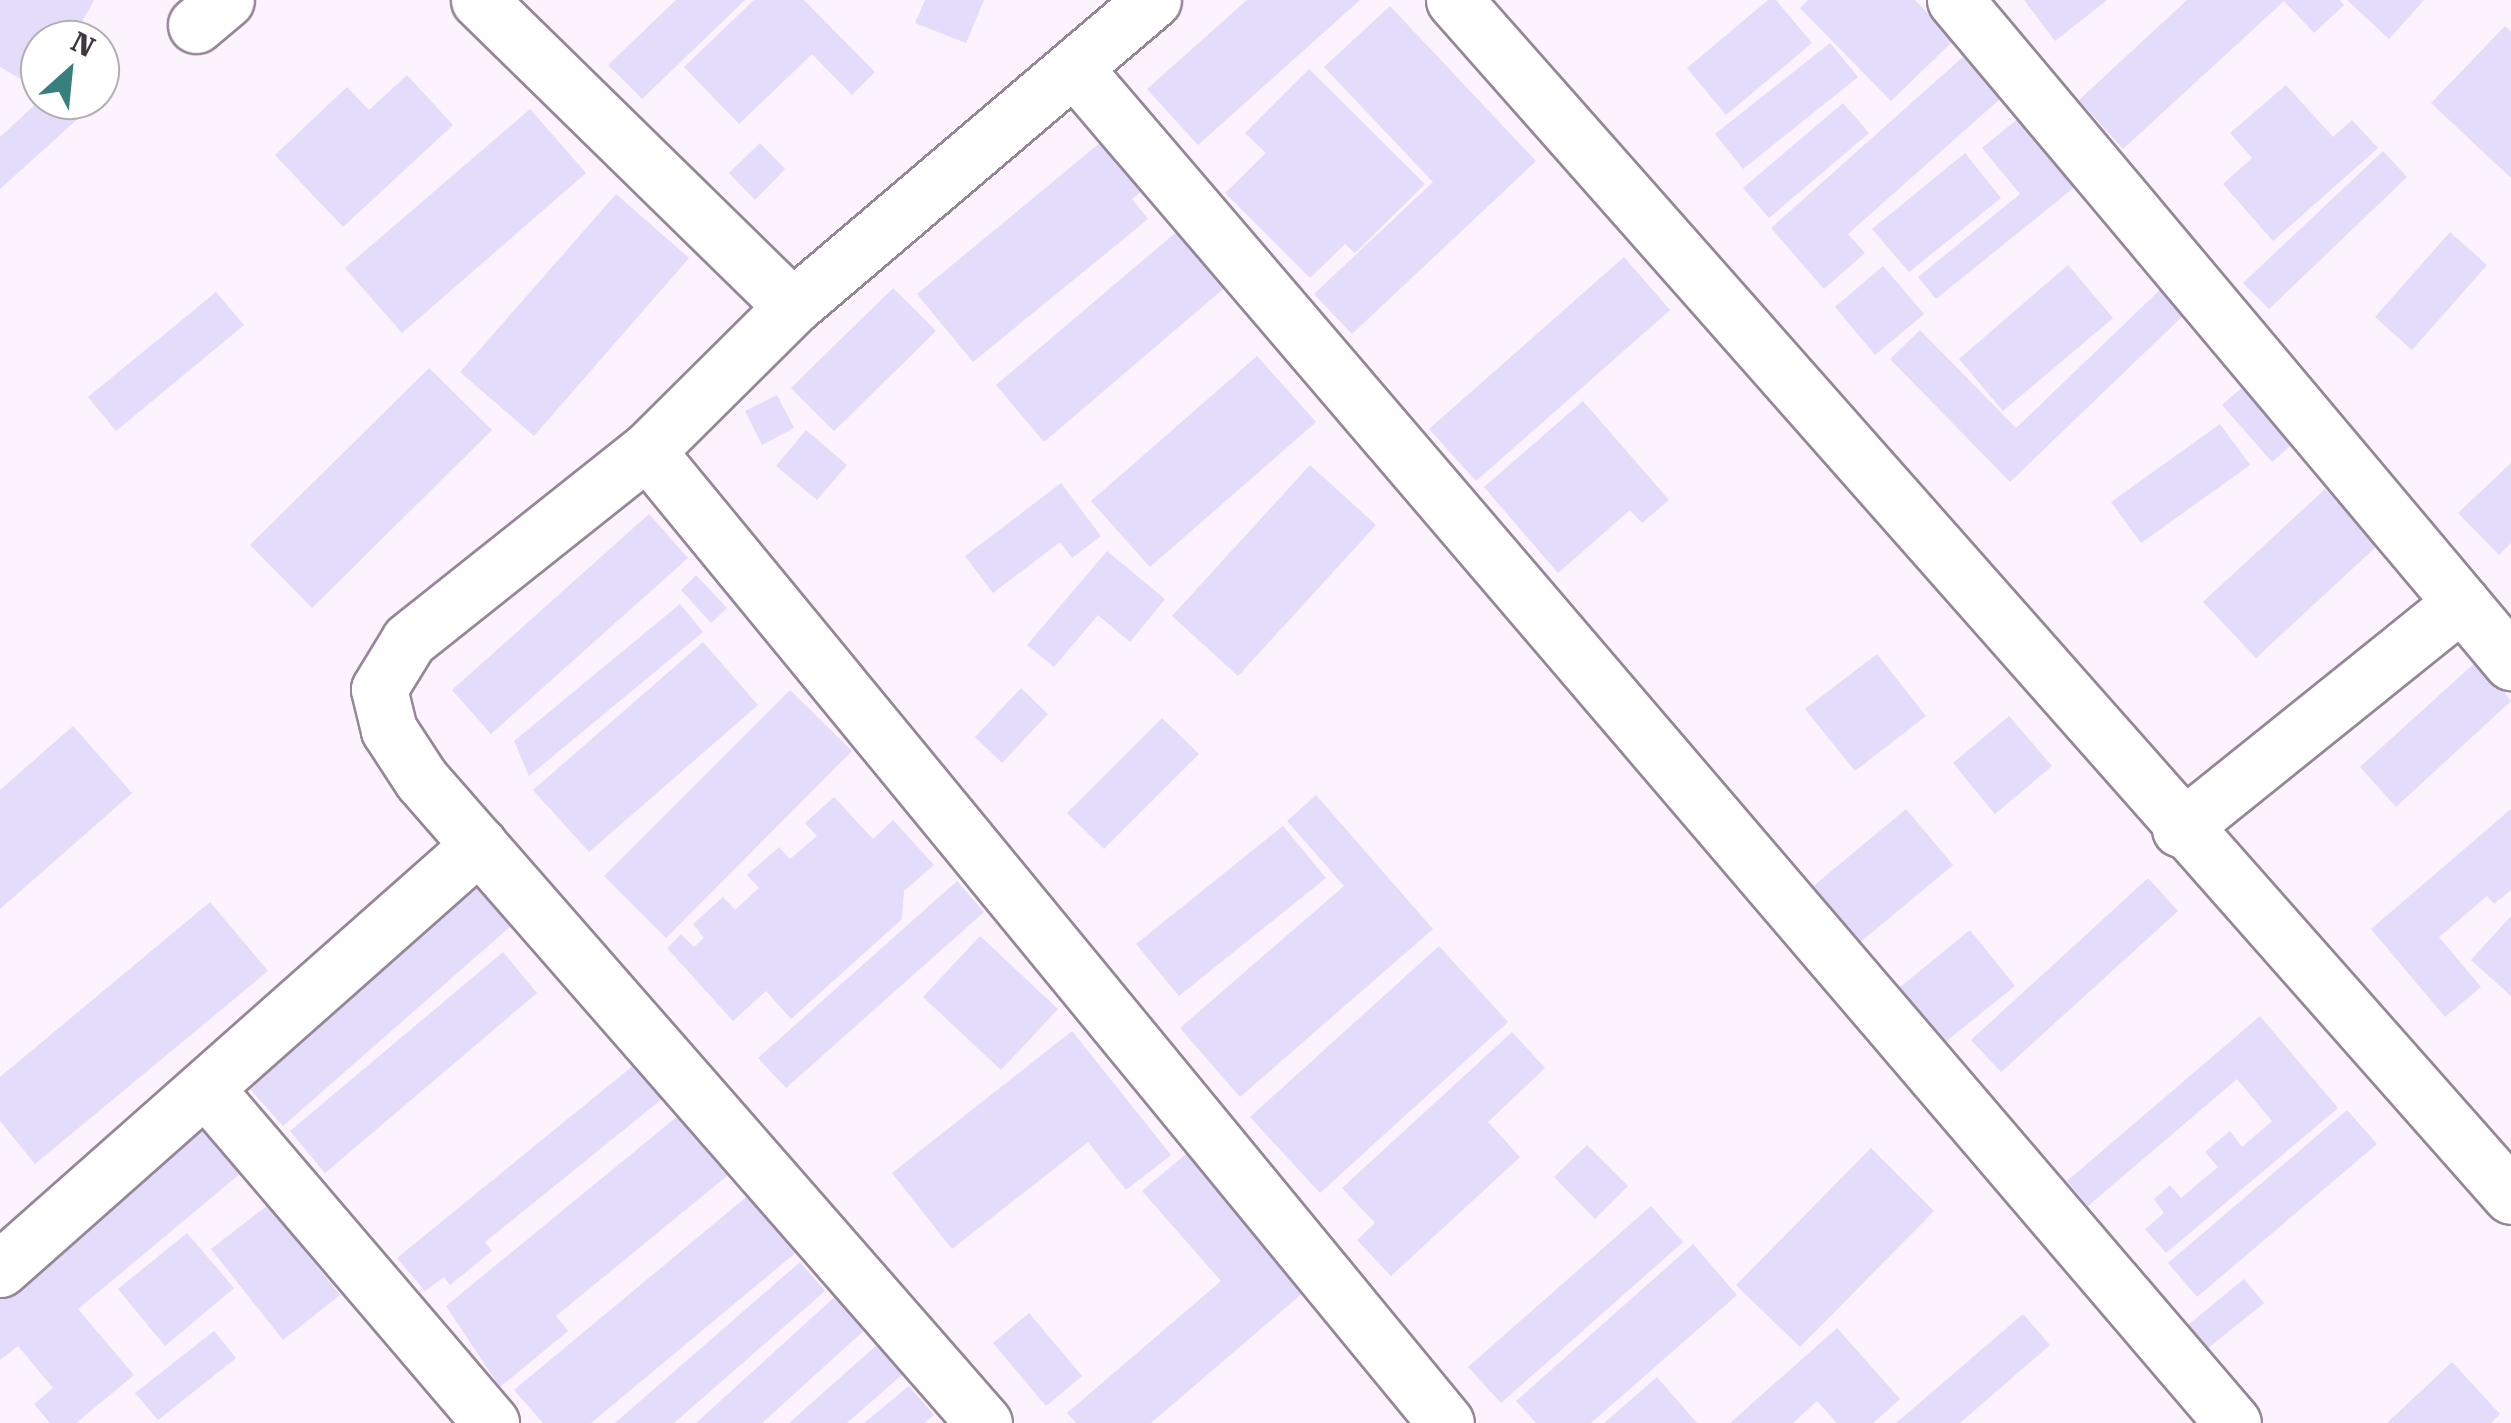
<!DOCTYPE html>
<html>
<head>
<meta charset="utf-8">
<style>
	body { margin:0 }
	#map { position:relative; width:2511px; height:1423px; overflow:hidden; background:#fdf3fe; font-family:"Roboto Serif",serif }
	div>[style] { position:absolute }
	.building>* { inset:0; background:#e3dcfa }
	.roads { filter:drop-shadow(2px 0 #958797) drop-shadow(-2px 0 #958797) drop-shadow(0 2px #958797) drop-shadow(0 -2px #958797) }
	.minor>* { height:55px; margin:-27.5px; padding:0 27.5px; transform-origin:27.5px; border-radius:27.5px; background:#fff }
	span { translate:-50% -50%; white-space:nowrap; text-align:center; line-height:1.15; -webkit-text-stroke:9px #fff; paint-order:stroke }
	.north { position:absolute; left:20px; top:20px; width:100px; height:100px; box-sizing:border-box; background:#fff; border:2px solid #b2afb2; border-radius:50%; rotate:27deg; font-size:28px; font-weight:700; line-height:40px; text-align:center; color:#3e373e }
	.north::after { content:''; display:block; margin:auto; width:35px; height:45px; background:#37807e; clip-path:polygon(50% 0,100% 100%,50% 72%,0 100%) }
</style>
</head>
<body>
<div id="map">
	<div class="building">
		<i style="clip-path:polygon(0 0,94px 0,72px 40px,40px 40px,40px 90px,0 67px)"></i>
		<i style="clip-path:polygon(676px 0,745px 0,642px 99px,608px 65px)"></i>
		<i style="clip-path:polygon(754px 0,804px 0,875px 72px,852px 95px,812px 54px,739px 124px,684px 67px)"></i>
		<i style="clip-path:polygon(925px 0,984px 0,966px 43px,915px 23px)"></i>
		<i style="clip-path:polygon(1247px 0,1360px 0,1198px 145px,1147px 89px)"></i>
		<i style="clip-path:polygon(1768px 0,1776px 0,1812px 43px,1726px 115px,1687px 68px)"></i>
		<i style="clip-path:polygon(1808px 0,1915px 0,1954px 40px,1891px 101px,1800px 8px)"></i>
		<i style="clip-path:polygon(2024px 0,2107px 0,2055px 41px)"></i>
		<i style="clip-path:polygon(2187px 0,2340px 0,2344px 5px,2314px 33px,2284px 1px,2123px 149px,2079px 100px)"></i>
		<i style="clip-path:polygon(2347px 0,2424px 0,2389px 39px)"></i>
		<i style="clip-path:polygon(1390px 6px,1536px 161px,1352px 334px,1314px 294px,1433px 182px,1324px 67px)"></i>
		<i style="clip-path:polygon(2505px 26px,2511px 32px,2511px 178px,2431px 103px)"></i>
		<i style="clip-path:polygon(1830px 43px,1858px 77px,1743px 169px,1715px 134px)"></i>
		<i style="clip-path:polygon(1973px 48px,2010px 90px,1848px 234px,1865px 253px,1824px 289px,1771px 228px)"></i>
		<i style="clip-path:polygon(1309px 69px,1425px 184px,1355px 253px,1345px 244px,1310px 278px,1225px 193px,1266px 153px,1245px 133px)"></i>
		<i style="clip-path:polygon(407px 75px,453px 125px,343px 227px,275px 155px,347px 87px,369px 110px)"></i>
		<i style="clip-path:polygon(2286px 85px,2333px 137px,2352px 120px,2378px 148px,2273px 241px,2223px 184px,2252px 158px,2230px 133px)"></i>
		<i style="clip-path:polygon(40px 100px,86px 100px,92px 106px,0 189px,0 137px)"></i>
		<i style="clip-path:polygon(1843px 103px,1869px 133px,1769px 218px,1743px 188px)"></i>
		<i style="clip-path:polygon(530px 109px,586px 173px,402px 333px,345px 268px)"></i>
		<i style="clip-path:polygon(2020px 117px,2077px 185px,1936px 299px,1918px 277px,2020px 194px,1982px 148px)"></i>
		<i style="clip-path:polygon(1106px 138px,1147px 187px,1132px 199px,1148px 219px,973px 362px,917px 294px)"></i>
		<i style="clip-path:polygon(760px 143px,785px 169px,755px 200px,729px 173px)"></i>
		<i style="clip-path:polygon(2383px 151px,2407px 177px,2269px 309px,2243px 283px)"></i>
		<i style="clip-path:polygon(1965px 153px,2001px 198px,1909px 272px,1872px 229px)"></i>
		<i style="clip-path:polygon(616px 194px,689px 258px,534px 436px,460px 372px)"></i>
		<i style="clip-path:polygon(1181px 228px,1229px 284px,1044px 442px,996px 385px)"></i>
		<i style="clip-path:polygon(2450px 232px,2487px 265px,2412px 350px,2375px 317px)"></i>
		<i style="clip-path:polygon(1624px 257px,1670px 310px,1476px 481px,1429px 429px)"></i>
		<i style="clip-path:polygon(2068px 265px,2113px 318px,2003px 411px,1959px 359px)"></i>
		<i style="clip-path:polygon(1883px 266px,1924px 314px,1875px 355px,1835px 307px)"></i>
		<i style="clip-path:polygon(2166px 284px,2190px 309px,2010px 482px,1890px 359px,1920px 330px,2016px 428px)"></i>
		<i style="clip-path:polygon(893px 288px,936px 331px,834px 431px,791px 388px)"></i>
		<i style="clip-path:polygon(216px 292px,244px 325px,116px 431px,88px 397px)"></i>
		<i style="clip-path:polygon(1257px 356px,1316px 422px,1150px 567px,1091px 501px)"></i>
		<i style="clip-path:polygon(429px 368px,492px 430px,312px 608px,250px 545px)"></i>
		<i style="clip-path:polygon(2247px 383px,2297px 440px,2272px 462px,2222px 405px)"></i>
		<i style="clip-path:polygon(777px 395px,794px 428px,762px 445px,745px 411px)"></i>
		<i style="clip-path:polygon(1583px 401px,1669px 500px,1642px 523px,1630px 510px,1558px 573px,1484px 487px)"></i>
		<i style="clip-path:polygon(2220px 424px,2250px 465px,2141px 543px,2111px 502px)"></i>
		<i style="clip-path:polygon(806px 430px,847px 465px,817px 500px,776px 466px)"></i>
		<i style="clip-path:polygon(2511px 463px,2511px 543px,2499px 555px,2458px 513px)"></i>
		<i style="clip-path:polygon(1310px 465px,1376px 525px,1238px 676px,1172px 616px)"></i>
		<i style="clip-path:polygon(1061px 483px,1101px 536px,1072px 558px,1060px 542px,993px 593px,965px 556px)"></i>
		<i style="clip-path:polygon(2325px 489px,2378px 545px,2256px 658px,2203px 602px)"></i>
		<i style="clip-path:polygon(649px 514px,688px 558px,491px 734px,452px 690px)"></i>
		<i style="clip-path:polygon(1107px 551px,1165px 599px,1130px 642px,1098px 615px,1054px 667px,1027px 645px)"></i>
		<i style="clip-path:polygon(696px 575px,727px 608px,711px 623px,681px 590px)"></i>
		<i style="clip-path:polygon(680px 604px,703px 632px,529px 776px,514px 741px)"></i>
		<i style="clip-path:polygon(703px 642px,758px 705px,589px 852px,533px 790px)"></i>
		<i style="clip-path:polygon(1877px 654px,1926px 716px,1855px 771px,1805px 709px)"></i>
		<i style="clip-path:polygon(2479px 659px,2511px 701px,2396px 807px,2360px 767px)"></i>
		<i style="clip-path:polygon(1021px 688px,1048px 714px,1002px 763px,975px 737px)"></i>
		<i style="clip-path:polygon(790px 690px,852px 751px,666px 938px,604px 876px)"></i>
		<i style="clip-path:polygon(2009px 716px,2052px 766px,1995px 814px,1953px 763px)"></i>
		<i style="clip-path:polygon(1162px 718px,1199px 754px,1104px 849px,1067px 813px)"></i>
		<i style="clip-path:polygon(73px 726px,132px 793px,0 909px,0 790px)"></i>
		<i style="clip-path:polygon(1316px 795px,1433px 929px,1240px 1097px,1180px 1028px,1344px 886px,1287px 821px)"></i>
		<i style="clip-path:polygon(834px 797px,873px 839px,893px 820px,934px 865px,904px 891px,902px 919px,791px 1019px,766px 991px,733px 1021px,667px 948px,681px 934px,694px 947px,704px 938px,693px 924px,723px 897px,735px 910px,759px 888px,747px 875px,779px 847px,790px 859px,817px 836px,805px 823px)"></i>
		<i style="clip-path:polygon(1906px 809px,1953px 865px,1846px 954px,1799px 898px)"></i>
		<i style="clip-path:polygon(2511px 809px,2511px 890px,2494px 904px,2487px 896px,2439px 937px,2481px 987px,2445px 1017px,2371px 929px)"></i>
		<i style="clip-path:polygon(1283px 826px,1326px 878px,1179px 996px,1136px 944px)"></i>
		<i style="clip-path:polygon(488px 866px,528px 911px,283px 1126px,243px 1081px)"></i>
		<i style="clip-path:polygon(2148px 878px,2178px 911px,2001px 1072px,1971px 1040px)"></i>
		<i style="clip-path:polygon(957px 881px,984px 912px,786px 1088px,758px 1058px)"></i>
		<i style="clip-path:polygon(210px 902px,268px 971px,35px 1164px,0 1121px,0 1077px)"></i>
		<i style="clip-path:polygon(2511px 916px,2511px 996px,2471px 960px)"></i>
		<i style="clip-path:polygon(1970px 930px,2015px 986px,1939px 1047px,1894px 992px)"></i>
		<i style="clip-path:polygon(980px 936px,1058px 1009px,1001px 1070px,923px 997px)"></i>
		<i style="clip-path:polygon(1439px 946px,1508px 1022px,1320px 1193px,1250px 1117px)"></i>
		<i style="clip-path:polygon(503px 952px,537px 993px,325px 1173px,290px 1131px)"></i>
		<i style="clip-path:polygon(2260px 1016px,2338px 1108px,2166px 1253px,2145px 1229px,2164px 1213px,2154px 1199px,2170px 1185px,2181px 1198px,2218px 1167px,2205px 1152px,2230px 1131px,2242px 1147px,2272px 1121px,2237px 1079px,2088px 1206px,2067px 1181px)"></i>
		<i style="clip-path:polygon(1072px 1031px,1171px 1155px,1126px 1190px,1088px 1142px,952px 1249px,892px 1173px)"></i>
		<i style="clip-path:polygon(1512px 1032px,1545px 1068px,1488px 1122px,1520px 1157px,1391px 1276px,1357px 1240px,1375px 1223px,1342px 1188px)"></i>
		<i style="clip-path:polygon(650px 1052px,678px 1086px,485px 1242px,492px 1251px,450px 1285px,444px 1277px,425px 1291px,397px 1258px)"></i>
		<i style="clip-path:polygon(690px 1106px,739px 1166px,556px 1316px,568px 1331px,500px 1387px,446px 1306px)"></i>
		<i style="clip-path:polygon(2347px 1110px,2377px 1144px,2197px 1297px,2168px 1263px)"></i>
		<i style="clip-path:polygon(205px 1127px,242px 1172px,78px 1309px,134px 1375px,76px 1423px,50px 1423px,34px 1404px,53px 1388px,18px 1346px,0 1360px,0 1297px)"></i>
		<i style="clip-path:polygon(1587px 1145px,1628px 1186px,1595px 1219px,1554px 1177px)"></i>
		<i style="clip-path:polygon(1871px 1148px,1934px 1211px,1800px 1347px,1736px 1285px)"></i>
		<i style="clip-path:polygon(1186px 1154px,1305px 1291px,1151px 1423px,1076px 1423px,1067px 1413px,1221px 1281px,1142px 1191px)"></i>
		<i style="clip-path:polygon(751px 1193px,799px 1250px,591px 1423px,543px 1423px,514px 1390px)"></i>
		<i style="clip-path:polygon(268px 1205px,340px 1295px,283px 1340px,211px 1249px)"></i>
		<i style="clip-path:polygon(1651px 1206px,1683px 1242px,1501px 1403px,1468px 1367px)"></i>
		<i style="clip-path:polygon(187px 1233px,234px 1288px,165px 1346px,118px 1289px)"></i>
		<i style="clip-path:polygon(1693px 1244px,1737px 1295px,1591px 1423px,1536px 1423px,1516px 1401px)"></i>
		<i style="clip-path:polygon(800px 1262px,825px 1291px,674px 1423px,615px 1423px)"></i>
		<i style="clip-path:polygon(2244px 1279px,2264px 1303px,2208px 1348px,2188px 1325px)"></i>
		<i style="clip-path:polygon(839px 1293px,869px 1326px,762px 1423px,696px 1423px)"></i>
		<i style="clip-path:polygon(1029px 1313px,1082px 1376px,1046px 1406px,993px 1343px)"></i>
		<i style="clip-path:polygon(2023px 1314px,2050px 1345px,1960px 1423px,1896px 1423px)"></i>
		<i style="clip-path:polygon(1837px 1328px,1900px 1399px,1873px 1423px,1837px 1423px,1817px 1401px,1793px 1423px,1730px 1423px)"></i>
		<i style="clip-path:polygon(214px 1331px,236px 1358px,158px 1420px,135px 1393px)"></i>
		<i style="clip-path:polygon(879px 1343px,904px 1373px,847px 1423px,789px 1423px)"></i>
		<i style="clip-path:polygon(2452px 1362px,2500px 1414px,2491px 1423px,2387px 1423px)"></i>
		<i style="clip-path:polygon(1657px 1377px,1697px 1423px,1604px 1423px)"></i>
		<i style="clip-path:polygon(909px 1386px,934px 1415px,924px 1423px,864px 1423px)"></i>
	</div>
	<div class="roads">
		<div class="minor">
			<i style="left:479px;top:0;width:438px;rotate:44.4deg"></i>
			<i style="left:1454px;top:0;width:1596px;rotate:48.53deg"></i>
			<i style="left:1955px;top:0;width:865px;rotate:49.97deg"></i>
			<i style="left:196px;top:25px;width:39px;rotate:-40deg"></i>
			<i style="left:1074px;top:68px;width:1783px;rotate:49.46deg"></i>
			<i style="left:647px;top:451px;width:1258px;rotate:50.58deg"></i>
			<i style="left:2180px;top:829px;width:361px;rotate:-38.8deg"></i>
			<i style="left:206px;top:1089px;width:439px;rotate:49.5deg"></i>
			<i style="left:0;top:1269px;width:640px;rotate:-41.51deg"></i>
			<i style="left:984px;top:1423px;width:855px;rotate:-131.16deg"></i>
			<i style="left:421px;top:779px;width:59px;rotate:-123.1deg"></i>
			<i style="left:389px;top:730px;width:42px;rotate:-103.7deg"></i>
			<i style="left:379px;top:689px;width:57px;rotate:-58.5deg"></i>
			<i style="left:409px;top:640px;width:304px;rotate:-38.5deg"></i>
			<i style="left:647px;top:451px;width:204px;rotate:-44.8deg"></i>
			<i style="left:792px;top:307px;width:474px;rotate:-40.4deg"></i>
		</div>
	</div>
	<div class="north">N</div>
</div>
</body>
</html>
